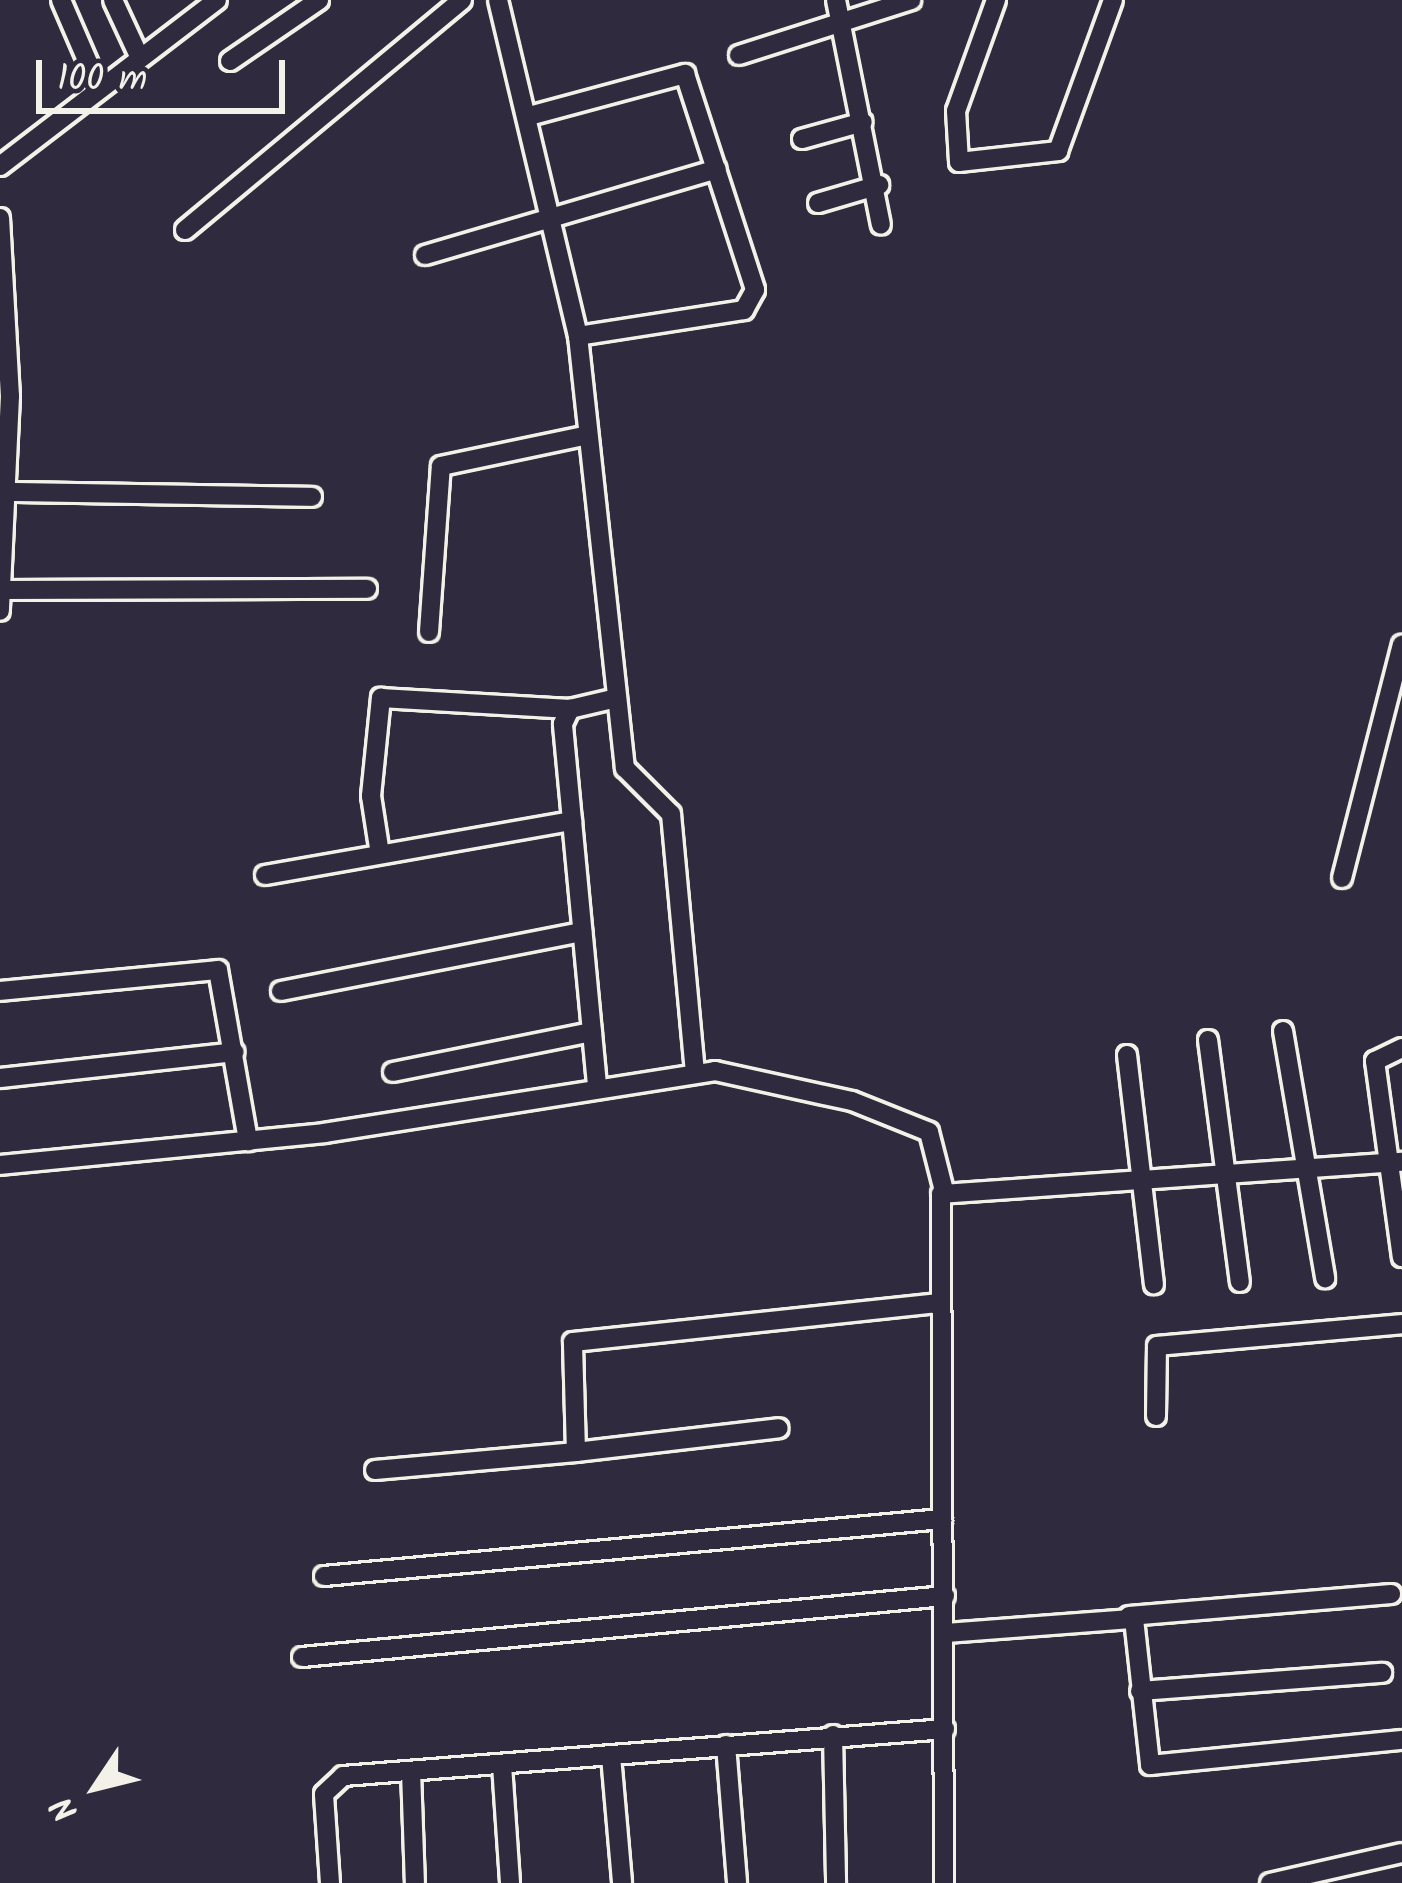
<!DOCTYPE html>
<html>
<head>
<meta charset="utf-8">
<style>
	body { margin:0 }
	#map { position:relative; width:1402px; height:1883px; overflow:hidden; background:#2f2a3d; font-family:Kalam,sans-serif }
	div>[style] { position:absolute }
	.roads { filter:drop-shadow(3px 0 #f4f1e8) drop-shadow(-3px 0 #f4f1e8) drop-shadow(0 3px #f4f1e8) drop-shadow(0 -3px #f4f1e8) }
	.minor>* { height:18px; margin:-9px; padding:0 9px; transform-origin:9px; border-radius:9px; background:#2f2a3d }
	span { translate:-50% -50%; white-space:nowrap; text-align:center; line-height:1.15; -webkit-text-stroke:9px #2f2a3d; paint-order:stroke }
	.north { position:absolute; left:36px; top:1727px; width:120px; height:120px; -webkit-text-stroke:9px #2f2a3d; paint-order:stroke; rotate:235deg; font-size:33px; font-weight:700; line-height:48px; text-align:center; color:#f4f1e8 }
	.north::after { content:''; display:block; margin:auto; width:42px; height:54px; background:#f4f1e8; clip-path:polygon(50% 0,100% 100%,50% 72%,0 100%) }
	.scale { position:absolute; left:36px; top:60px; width:249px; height:54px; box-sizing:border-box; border:6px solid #f4f1e8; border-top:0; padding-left:15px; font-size:36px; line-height:42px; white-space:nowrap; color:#f4f1e8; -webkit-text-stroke:9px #2f2a3d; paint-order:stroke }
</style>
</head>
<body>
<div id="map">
	<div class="roads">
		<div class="minor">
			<i style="left:61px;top:0;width:96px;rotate:66.6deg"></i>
			<i style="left:113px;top:0;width:62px;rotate:65.1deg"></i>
			<i style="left:498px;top:0;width:345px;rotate:76.6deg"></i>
			<i style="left:578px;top:336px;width:435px;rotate:83.8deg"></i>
			<i style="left:625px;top:768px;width:65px;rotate:45deg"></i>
			<i style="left:671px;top:814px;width:258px;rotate:84.7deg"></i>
			<i style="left:836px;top:0;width:229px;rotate:78.7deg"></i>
			<i style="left:996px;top:0;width:118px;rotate:109.8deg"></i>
			<i style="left:956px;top:111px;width:51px;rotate:86.6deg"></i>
			<i style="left:959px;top:162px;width:100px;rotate:-6.3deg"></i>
			<i style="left:1058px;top:151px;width:161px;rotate:-70deg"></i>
			<i style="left:739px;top:55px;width:181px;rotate:-17.7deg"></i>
			<i style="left:230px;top:61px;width:108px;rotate:-34.4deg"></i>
			<i style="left:529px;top:116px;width:162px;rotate:-15.1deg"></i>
			<i style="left:685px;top:74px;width:227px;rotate:72deg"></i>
			<i style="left:755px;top:290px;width:23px;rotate:119deg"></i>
			<i style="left:744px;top:310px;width:168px;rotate:171.1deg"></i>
			<i style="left:802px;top:139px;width:63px;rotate:-15.6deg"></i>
			<i style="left:0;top:166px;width:273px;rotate:-37.4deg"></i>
			<i style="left:818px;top:203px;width:64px;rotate:-16.4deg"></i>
			<i style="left:0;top:218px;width:178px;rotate:86.8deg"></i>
			<i style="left:10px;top:396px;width:215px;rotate:92.7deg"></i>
			<i style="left:185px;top:230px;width:360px;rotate:-39.7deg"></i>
			<i style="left:425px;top:255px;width:304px;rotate:-16.4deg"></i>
			<i style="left:9px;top:492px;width:303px;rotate:0.9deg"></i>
			<i style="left:8px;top:590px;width:359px;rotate:-0.2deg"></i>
			<i style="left:429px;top:632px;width:166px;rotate:-85.9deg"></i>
			<i style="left:441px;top:466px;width:150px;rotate:-11.9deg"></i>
			<i style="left:380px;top:854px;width:59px;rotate:-98.8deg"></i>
			<i style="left:371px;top:796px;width:99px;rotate:-84.2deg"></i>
			<i style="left:381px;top:698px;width:189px;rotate:3.3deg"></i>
			<i style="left:265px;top:875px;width:312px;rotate:-10deg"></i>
			<i style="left:1342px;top:878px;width:241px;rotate:-75.6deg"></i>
			<i style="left:0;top:991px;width:219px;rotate:-5.5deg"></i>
			<i style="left:218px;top:970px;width:174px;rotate:80deg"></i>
			<i style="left:281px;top:991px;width:307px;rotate:-11.1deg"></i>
			<i style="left:1283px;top:1031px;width:251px;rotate:80.3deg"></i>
			<i style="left:1208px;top:1040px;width:244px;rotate:82.5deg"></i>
			<i style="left:1402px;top:1048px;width:30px;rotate:154deg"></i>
			<i style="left:1375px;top:1061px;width:198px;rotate:82.2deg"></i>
			<i style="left:1127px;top:1055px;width:231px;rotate:83.3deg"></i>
			<i style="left:393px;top:1072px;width:203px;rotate:-11.4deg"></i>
			<i style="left:0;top:1078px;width:236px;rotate:-6.3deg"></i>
			<i style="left:597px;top:1085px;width:363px;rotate:-95.4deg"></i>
			<i style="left:563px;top:724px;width:17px;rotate:-65deg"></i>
			<i style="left:570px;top:709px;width:48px;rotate:-13.2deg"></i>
			<i style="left:0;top:1165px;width:326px;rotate:-5.6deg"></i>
			<i style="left:324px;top:1133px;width:396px;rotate:-9deg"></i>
			<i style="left:715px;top:1071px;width:140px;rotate:12.4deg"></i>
			<i style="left:852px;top:1101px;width:83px;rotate:21.9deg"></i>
			<i style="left:929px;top:1132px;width:61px;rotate:75.7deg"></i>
			<i style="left:1156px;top:1416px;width:70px;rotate:-89.2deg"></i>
			<i style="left:1157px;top:1346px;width:246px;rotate:-5.1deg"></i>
			<i style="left:576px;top:1452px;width:204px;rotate:-6.7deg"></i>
			<i style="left:375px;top:1470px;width:202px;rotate:-5.1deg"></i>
			<i style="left:576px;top:1452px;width:110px;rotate:-91.6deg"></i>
			<i style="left:573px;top:1342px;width:369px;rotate:-6.1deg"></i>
			<i style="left:324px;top:1576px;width:621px;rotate:-5.27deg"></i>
			<i style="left:1129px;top:1616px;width:263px;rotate:-4.8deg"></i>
			<i style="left:946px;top:1633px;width:189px;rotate:-4.3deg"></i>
			<i style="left:1134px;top:1619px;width:147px;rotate:83.7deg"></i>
			<i style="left:1150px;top:1765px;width:253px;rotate:-5.7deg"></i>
			<i style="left:302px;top:1657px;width:646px;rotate:-5.42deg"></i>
			<i style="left:1140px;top:1691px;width:243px;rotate:-4.3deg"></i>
			<i style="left:833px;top:1735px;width:148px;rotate:88.8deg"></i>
			<i style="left:726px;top:1745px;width:138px;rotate:85.4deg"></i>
			<i style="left:611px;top:1756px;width:127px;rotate:85deg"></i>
			<i style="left:502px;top:1765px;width:118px;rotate:86.1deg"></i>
			<i style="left:411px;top:1771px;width:112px;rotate:88deg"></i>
			<i style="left:330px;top:1883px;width:89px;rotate:-93.9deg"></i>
			<i style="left:324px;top:1794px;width:26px;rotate:-43deg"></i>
			<i style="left:343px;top:1776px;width:604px;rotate:-4.46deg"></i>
			<i style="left:944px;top:1883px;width:689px;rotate:-90.25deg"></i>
			<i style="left:941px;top:1194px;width:462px;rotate:-4deg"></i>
			<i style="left:1270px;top:1883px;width:135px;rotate:-12.8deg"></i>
		</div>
	</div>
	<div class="north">N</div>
	<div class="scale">100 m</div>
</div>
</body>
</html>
